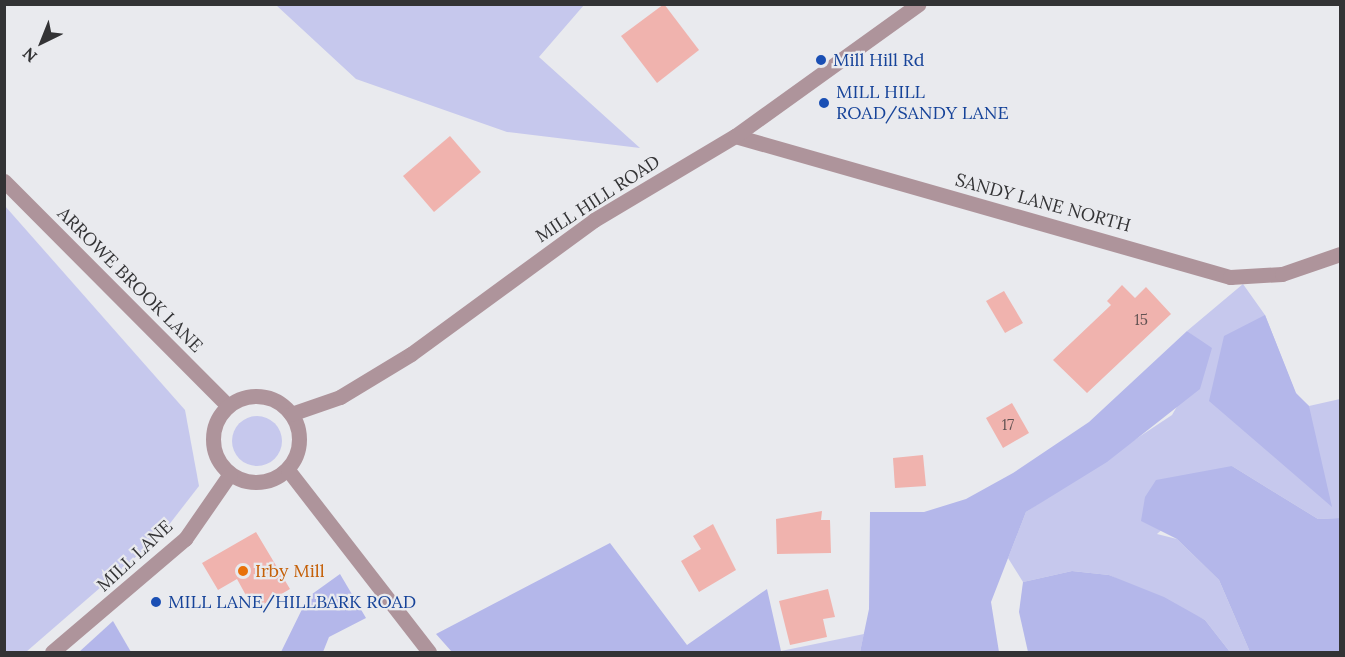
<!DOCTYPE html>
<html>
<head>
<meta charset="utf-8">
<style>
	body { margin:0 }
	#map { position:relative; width:1345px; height:657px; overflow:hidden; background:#e9eaee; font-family:Lora,serif }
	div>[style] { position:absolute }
	.green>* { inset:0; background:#c6c8ed }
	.round { border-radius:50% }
	.forest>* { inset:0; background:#b4b7ea }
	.building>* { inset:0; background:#f0b3ae }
	.minor>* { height:15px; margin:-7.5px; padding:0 7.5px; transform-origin:7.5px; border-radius:7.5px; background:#ae949b }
	.tertiary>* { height:15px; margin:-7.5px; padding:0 7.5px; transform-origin:7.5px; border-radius:7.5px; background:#ae949b }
	.tertiary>.ring { margin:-7.5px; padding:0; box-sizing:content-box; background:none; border:15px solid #ae949b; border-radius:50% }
	.dots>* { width:16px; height:16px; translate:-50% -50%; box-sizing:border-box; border:3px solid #e9eaee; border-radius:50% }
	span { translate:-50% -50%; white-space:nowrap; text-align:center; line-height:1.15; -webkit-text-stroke:4.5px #e9eaee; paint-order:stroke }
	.number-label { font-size:15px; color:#625353 }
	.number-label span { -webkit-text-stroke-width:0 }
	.transit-label { font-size:18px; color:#164399 }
	.left { translate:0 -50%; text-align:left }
	.street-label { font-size:18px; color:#333335 }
	.food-label { font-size:18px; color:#c56008 }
	.frame { position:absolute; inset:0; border:6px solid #333335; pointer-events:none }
	.north { position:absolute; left:12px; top:12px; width:60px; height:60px; -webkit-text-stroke:4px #e9eaee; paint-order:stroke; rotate:223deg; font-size:16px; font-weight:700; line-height:24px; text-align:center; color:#333335 }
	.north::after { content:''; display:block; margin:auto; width:21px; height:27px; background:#333335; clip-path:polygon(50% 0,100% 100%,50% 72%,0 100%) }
</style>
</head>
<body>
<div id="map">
	<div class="green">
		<i style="clip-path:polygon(276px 5px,584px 5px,539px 57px,640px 148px,507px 132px,356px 79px)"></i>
		<i style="clip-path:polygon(5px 206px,185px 410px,199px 486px,161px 535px,26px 652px,4px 652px)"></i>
		<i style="clip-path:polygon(1243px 284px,1265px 315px,1296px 394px,1309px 406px,1340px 399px,1340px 518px,1318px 519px,1232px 466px,1157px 534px,1177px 539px,1219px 580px,1250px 652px,1230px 652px,1205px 620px,1109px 575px,1072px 571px,1023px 582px,1008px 558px,1026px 512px,1172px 415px,1211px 349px,1187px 331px)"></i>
		<i class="round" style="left:232px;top:416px;width:50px;height:50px"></i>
		<i style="clip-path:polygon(864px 634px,860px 652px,779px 652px,781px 651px)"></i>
	</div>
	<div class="forest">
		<i style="clip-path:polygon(1265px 315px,1296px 393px,1309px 406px,1332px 507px,1209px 401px,1224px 336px)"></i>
		<i style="clip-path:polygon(1187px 331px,1212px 348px,1200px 389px,1107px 462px,1026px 512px,991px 602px,999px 652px,860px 652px,869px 609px,870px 512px,924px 512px,966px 499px,1013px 473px,1089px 422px)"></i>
		<i style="clip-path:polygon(1232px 466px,1318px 519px,1340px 518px,1340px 652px,1250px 652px,1219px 580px,1177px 539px,1141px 521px,1145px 497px,1156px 480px)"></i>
		<i style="clip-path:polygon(610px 543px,687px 645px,767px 589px,781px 651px,452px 652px,436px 634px)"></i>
		<i style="clip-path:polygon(1072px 571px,1109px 575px,1164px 597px,1205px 620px,1230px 652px,1028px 652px,1019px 612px,1023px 582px)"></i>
		<i style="clip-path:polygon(340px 574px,366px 618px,329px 637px,323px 652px,281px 652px,308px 597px)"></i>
		<i style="clip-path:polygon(113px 621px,131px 652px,79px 652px)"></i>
	</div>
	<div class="building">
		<i style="clip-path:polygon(664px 4px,699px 50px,657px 83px,621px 36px)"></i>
		<i style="clip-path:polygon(450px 136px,481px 172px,434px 212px,403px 176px)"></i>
		<i style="clip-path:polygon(1122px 285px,1135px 298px,1146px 287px,1171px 314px,1087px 393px,1053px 360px,1111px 305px,1107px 301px)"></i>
		<i style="clip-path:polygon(1004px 291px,1023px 323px,1005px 333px,986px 301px)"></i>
		<i style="clip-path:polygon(1012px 403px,1029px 433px,1003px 448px,986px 418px)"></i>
		<i style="clip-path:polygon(923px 455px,926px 486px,895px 488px,893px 458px)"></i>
		<i style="clip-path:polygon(822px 511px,821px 520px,830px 520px,831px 553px,777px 554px,776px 519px)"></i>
		<i style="clip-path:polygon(713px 524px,736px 570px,699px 592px,681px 561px,701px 549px,693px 536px)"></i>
		<i style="clip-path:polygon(256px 532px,290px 589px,254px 610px,237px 579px,218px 590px,202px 563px)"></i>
		<i style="clip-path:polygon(828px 589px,835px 617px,823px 619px,827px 637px,790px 645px,779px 601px)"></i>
	</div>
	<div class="minor">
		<i style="left:735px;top:136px;width:515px;rotate:15.9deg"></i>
		<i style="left:1230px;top:277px;width:52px;rotate:-3.3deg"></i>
		<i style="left:1282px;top:274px;width:61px;rotate:-19deg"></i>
	</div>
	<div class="tertiary">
		<i style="left:4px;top:181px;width:316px;rotate:45.1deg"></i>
		<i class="ring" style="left:213px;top:396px;width:71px;height:71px"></i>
		<i style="left:291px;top:414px;width:52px;rotate:-19.1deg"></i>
		<i style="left:340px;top:397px;width:83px;rotate:-31.2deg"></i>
		<i style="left:411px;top:354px;width:227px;rotate:-36.2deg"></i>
		<i style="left:594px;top:220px;width:164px;rotate:-30.8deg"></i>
		<i style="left:735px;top:136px;width:226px;rotate:-35.7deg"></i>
		<i style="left:288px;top:470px;width:230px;rotate:52.2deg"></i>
		<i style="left:52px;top:652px;width:175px;rotate:-40.4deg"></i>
		<i style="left:185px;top:539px;width:79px;rotate:-55.3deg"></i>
	</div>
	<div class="dots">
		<i style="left:821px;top:60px;background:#1a4fb4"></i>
		<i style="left:824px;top:103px;background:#1a4fb4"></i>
		<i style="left:243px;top:571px;background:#e8710a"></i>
		<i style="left:156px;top:602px;background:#1a4fb4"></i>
	</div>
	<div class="number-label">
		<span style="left:1141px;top:320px">15</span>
		<span style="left:1008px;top:425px">17</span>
	</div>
	<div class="transit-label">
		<span class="left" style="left:833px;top:60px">Mill Hill Rd</span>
		<span class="left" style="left:836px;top:103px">MILL HILL<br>ROAD/SANDY LANE</span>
		<span class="left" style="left:168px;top:602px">MILL LANE/HILLBARK ROAD</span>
	</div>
	<div class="street-label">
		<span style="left:598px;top:199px;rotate:-33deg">MILL HILL ROAD</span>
		<span style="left:1043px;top:203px;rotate:15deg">SANDY LANE NORTH</span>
		<span style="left:130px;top:280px;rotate:45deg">ARROWE BROOK LANE</span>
		<span style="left:135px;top:556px;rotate:-43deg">MILL LANE</span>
	</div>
	<div class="food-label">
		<span class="left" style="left:255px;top:571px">Irby Mill</span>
	</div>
	<div class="frame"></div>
	<div class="north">N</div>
</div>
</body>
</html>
